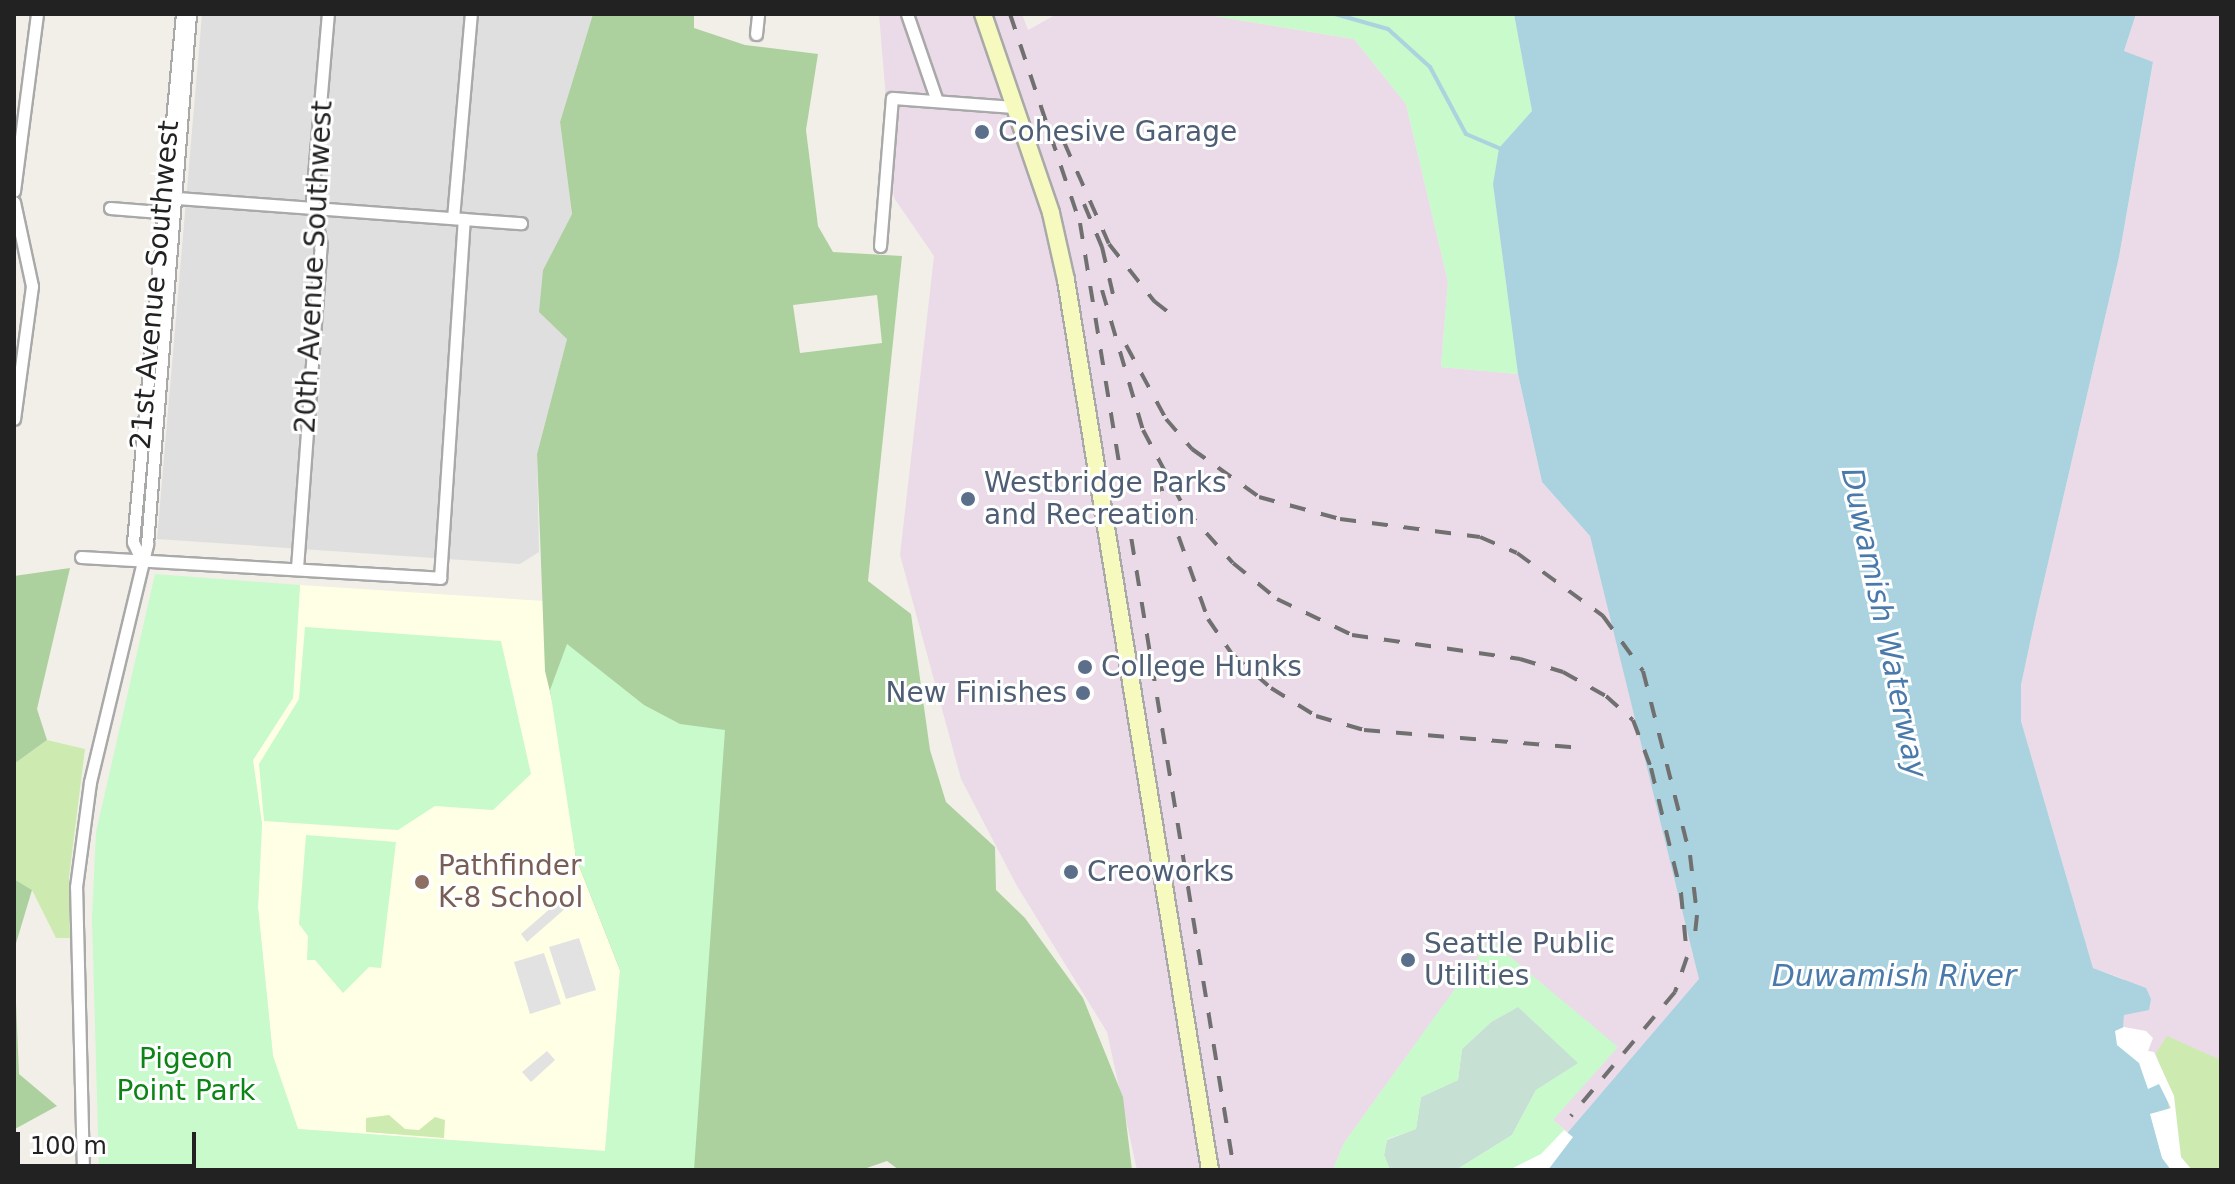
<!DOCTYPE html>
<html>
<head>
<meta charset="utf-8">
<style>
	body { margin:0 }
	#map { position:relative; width:2235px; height:1184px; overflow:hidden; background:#f2efe9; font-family:"DejaVu Sans",sans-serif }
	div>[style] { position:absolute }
	.residential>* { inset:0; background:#e0dfdf }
	.industrial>* { inset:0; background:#ebdbe8 }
	.education>* { inset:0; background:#ffffe5 }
	.grass>* { inset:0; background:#cdebb0 }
	.forest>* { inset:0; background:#add19e }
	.wetland>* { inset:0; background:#c6e0d4 }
	.park>* { inset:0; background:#c8facc }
	.parking>* { inset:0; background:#e2e2e2 }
	.water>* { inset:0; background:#aad3df }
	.pier>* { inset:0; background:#fff }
	.stream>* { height:4px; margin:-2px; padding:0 2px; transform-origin:2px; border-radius:2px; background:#aad3df }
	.roads { filter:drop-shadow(2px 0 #a9a9a9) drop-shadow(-2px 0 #a9a9a9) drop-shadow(0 2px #a9a9a9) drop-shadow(0 -2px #a9a9a9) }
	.minor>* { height:11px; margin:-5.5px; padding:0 5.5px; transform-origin:5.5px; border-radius:5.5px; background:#fff }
	.secondary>* { height:16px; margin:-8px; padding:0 8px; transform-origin:8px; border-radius:8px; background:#f7fabf }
	.rail>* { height:4px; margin-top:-2px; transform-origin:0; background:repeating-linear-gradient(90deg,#707070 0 16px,transparent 0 32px) }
	.dots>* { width:22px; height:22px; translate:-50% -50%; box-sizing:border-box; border:4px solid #fff; border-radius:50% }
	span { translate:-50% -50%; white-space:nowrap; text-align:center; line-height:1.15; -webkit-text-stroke:6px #fff; paint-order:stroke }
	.service-label { font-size:28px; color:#4e5e75 }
	.left { translate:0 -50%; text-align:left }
	.right { translate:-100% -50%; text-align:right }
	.street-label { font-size:28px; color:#222 }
	.education-label { font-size:28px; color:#785e54 }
	.park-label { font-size:28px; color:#0c8416 }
	.water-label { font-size:30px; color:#4a7aab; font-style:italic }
	.frame { position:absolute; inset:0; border:16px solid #222; pointer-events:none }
	.scale { position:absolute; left:16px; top:1132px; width:180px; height:36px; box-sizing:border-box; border:4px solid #222; border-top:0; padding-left:10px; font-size:24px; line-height:28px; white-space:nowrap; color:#222; -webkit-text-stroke:6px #fff; paint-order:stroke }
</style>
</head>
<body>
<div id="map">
	<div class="residential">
		<i style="clip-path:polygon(202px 14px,593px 14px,560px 122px,572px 214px,543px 270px,567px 339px,537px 454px,539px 552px,520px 564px,157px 539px)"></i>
	</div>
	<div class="industrial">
		<i style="clip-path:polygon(879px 14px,1022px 14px,1028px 30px,1057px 14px,1202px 14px,1354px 39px,1406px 104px,1448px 282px,1441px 367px,1518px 374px,1542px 482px,1590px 536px,1610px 613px,1744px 953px,1578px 1141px,1553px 1120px,1490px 941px,1344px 1143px,1333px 1170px,1137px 1170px,1107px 1032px,1017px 886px,961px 779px,900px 555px,934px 256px,894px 198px)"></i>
		<i style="clip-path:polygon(2136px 14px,2221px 14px,2221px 1170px,2123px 1029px,2124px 979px,2093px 968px,2021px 721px,2021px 685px,2036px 615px,2119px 257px,2153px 63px,2124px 51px)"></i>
	</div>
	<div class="education">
		<i style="clip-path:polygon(300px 585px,544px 601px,546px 671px,562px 742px,576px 858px,620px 970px,605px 1151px,298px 1129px,273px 1056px,258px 907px,262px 824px,253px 760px,293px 698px)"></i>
	</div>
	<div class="grass">
		<i style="clip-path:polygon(47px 740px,85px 749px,69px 877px,70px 938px,56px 938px,32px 890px,14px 879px,14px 764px)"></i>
		<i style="clip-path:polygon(2167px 1036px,2221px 1060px,2221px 1170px,2191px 1170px,2181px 1157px,2156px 1053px)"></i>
		<i style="clip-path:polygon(389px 1115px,405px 1129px,419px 1130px,435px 1117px,445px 1120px,444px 1138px,366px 1132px,366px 1118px)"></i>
	</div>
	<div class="forest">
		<i style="clip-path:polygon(evenodd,593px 14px,694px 14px,694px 28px,745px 45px,818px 54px,806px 130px,818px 226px,833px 252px,902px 256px,868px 581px,911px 614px,930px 750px,946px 802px,995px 847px,996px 890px,1025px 918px,1083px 998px,1123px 1097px,1132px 1170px,899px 1170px,887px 1161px,861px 1170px,665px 1170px,620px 970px,576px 858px,562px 742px,545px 671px,537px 454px,567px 339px,539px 312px,543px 270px,572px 214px,560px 122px,593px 14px,877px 295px,882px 343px,800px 353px,793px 305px,877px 295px)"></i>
		<i style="clip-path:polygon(70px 568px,37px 709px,47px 740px,14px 764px,14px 576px)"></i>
		<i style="clip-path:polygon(14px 879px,32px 890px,14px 950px)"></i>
		<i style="clip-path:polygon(14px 954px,19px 1074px,57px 1106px,15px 1129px,17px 1170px,14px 1170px)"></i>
	</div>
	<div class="wetland">
		<i style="clip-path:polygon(1518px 1007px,1579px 1063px,1536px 1090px,1512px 1135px,1456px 1170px,1390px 1170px,1384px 1155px,1387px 1140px,1416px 1129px,1421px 1097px,1458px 1080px,1462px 1049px,1491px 1022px)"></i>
	</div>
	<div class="park">
		<i style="clip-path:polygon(1202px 14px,1514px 14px,1532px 111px,1499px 148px,1493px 184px,1518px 374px,1441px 367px,1448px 282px,1406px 104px,1354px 39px)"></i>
		<i style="clip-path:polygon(155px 574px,300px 585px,293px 698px,253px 760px,262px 824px,258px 907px,273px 1056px,298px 1129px,605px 1151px,620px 970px,576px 858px,550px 690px,567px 644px,644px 705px,680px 724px,725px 730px,694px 1170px,99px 1170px,92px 918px,96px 832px)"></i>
		<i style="clip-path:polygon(305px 627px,501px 641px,531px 774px,493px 810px,435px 806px,398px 830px,264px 821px,259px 764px,299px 699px)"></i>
		<i style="clip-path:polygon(306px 835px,396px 842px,381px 968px,369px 967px,343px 993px,315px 960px,307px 960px,308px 936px,299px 924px)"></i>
		<i style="clip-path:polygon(1490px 940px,1618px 1047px,1553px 1120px,1567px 1132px,1526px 1170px,1456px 1170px,1512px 1135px,1536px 1090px,1578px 1063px,1518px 1007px,1491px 1022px,1462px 1049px,1458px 1080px,1421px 1097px,1416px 1129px,1387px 1139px,1384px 1155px,1390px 1170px,1333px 1170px,1344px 1143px)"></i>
	</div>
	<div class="parking">
		<i style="clip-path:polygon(560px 900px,567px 907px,527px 942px,521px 934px)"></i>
		<i style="clip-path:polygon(579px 938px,596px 990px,566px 999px,549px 947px)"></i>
		<i style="clip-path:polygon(544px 953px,561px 1004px,530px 1014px,514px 962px)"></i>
		<i style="clip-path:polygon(547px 1051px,555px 1060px,531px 1082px,522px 1072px)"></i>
	</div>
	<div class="water">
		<i style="clip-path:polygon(1514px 14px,2136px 14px,2124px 51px,2153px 62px,2119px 257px,2036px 615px,2021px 685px,2021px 721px,2093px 968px,2146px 988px,2151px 999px,2149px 1010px,2124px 1015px,2123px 1029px,2148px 1057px,2166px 1094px,2181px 1157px,2191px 1170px,1526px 1170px,1546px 1158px,1699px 979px,1590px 536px,1542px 482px,1518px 374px,1493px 184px,1499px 148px,1532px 111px)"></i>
	</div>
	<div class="pier">
		<i style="clip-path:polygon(2124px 1027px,2146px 1031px,2153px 1038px,2148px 1051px,2154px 1052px,2174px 1096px,2181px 1157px,2192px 1170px,2171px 1170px,2162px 1158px,2150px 1114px,2171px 1108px,2159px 1084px,2148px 1089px,2139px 1063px,2117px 1045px,2115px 1031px)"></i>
		<i style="clip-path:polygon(1564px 1130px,1573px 1137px,1548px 1170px,1509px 1170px,1541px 1154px)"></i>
	</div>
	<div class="stream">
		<i style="left:1335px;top:14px;width:55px;rotate:15.8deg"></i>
		<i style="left:1388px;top:29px;width:57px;rotate:42.1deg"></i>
		<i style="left:1430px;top:67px;width:76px;rotate:61.8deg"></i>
		<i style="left:1466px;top:134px;width:36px;rotate:23deg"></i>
	</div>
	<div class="roads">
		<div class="minor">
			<i style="left:907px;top:14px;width:92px;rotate:71deg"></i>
			<i style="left:756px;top:34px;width:20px;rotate:-84deg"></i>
			<i style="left:14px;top:191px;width:178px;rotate:-82.6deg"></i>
			<i style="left:177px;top:198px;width:345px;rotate:4.2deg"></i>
			<i style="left:14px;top:202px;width:86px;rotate:77.9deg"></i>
			<i style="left:32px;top:286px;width:134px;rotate:97.7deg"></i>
			<i style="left:110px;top:208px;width:50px;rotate:4.6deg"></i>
			<i style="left:453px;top:218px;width:205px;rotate:-85deg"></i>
			<i style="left:880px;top:246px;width:148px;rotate:-85.4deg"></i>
			<i style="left:892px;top:98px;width:123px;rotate:4.2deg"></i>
			<i style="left:81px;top:557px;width:360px;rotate:3.3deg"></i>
			<i style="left:440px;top:578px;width:360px;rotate:-86.2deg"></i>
			<i style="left:140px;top:557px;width:17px;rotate:-115deg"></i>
			<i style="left:133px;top:542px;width:530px;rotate:-84.7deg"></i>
			<i style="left:297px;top:568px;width:324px;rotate:-85.8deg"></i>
			<i style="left:321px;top:245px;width:47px;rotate:-101.1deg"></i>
			<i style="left:312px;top:199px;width:186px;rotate:-85.1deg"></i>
			<i style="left:83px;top:1170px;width:283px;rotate:-91.4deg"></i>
			<i style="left:76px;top:887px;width:106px;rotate:-82.4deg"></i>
			<i style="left:90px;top:782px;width:245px;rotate:-76.5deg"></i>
			<i style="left:147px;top:544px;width:532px;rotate:-85.36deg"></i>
		</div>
		<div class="secondary">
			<i style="left:983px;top:14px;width:210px;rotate:71.1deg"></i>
			<i style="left:1051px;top:213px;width:69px;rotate:77.4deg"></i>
			<i style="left:1066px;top:280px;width:902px;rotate:80.81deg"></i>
		</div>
	</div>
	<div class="rail">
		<i style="left:1010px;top:14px;width:220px;rotate:71.5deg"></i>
		<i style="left:1080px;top:223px;width:959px;rotate:80.76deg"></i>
		<i style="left:1064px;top:142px;width:111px;rotate:66.2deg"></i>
		<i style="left:1109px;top:244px;width:73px;rotate:51.7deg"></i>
		<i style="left:1154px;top:301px;width:29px;rotate:38deg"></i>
		<i style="left:1084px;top:204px;width:47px;rotate:67.3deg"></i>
		<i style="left:1102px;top:247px;width:57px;rotate:76.9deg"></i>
		<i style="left:1102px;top:290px;width:146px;rotate:73.7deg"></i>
		<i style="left:1143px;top:430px;width:89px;rotate:62deg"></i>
		<i style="left:1185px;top:509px;width:72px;rotate:48.4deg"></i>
		<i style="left:1233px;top:563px;width:57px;rotate:39.3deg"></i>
		<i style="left:1277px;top:599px;width:83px;rotate:25.6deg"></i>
		<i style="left:1352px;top:635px;width:170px;rotate:8.1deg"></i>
		<i style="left:1520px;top:659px;width:45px;rotate:16.8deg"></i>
		<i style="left:1563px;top:672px;width:49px;rotate:29.2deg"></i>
		<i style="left:1606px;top:696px;width:36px;rotate:42deg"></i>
		<i style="left:1633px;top:720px;width:51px;rotate:69.4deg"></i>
		<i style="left:1651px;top:768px;width:129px;rotate:76.5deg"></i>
		<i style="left:1681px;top:893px;width:64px;rotate:84.6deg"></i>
		<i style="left:1687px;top:957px;width:37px;rotate:109deg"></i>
		<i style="left:1675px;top:992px;width:162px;rotate:130deg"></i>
		<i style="left:1126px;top:345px;width:84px;rotate:61.6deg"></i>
		<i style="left:1166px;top:419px;width:40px;rotate:49deg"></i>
		<i style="left:1192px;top:449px;width:82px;rotate:35.6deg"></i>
		<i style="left:1259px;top:497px;width:84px;rotate:15.2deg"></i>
		<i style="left:1340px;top:519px;width:141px;rotate:7.3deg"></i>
		<i style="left:1480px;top:537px;width:40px;rotate:23.4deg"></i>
		<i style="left:1517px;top:553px;width:107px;rotate:36.2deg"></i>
		<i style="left:1603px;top:616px;width:68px;rotate:54deg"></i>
		<i style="left:1643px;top:671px;width:190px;rotate:75.7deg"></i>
		<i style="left:1690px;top:855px;width:60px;rotate:83.3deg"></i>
		<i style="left:1697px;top:915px;width:27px;rotate:96deg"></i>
		<i style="left:1157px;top:476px;width:152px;rotate:70.4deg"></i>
		<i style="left:1208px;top:619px;width:42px;rotate:55.6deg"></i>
		<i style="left:1232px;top:654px;width:52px;rotate:41.1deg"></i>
		<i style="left:1271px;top:688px;width:53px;rotate:31.9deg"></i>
		<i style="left:1316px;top:716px;width:50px;rotate:16.3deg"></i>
		<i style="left:1364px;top:730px;width:219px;rotate:4.7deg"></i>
	</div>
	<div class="dots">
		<i style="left:982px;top:132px;background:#5c6f8a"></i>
		<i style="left:968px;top:499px;background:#5c6f8a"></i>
		<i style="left:1085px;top:667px;background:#5c6f8a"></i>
		<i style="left:1083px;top:693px;background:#5c6f8a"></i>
		<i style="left:1071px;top:872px;background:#5c6f8a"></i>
		<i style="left:422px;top:882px;background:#8d6e63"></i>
		<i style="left:1408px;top:960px;background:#5c6f8a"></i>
	</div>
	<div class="service-label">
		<span class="left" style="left:998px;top:132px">Cohesive Garage</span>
		<span class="left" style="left:984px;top:499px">Westbridge Parks<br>and Recreation</span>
		<span class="left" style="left:1101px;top:667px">College Hunks</span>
		<span class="right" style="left:1067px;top:693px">New Finishes</span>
		<span class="left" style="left:1087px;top:872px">Creoworks</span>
		<span class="left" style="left:1424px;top:960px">Seattle Public<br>Utilities</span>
	</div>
	<div class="street-label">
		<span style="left:314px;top:267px;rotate:-87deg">20th Avenue Southwest</span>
		<span style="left:155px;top:285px;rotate:-85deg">21st Avenue Southwest</span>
	</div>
	<div class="education-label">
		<span class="left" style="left:438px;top:882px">Pathfinder<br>K-8 School</span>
	</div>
	<div class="park-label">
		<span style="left:186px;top:1075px">Pigeon<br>Point Park</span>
	</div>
	<div class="water-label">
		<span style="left:1884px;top:623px;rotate:78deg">Duwamish Waterway</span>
		<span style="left:1894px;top:976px">Duwamish River</span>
	</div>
	<div class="frame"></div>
	<div class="scale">100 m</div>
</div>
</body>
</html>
